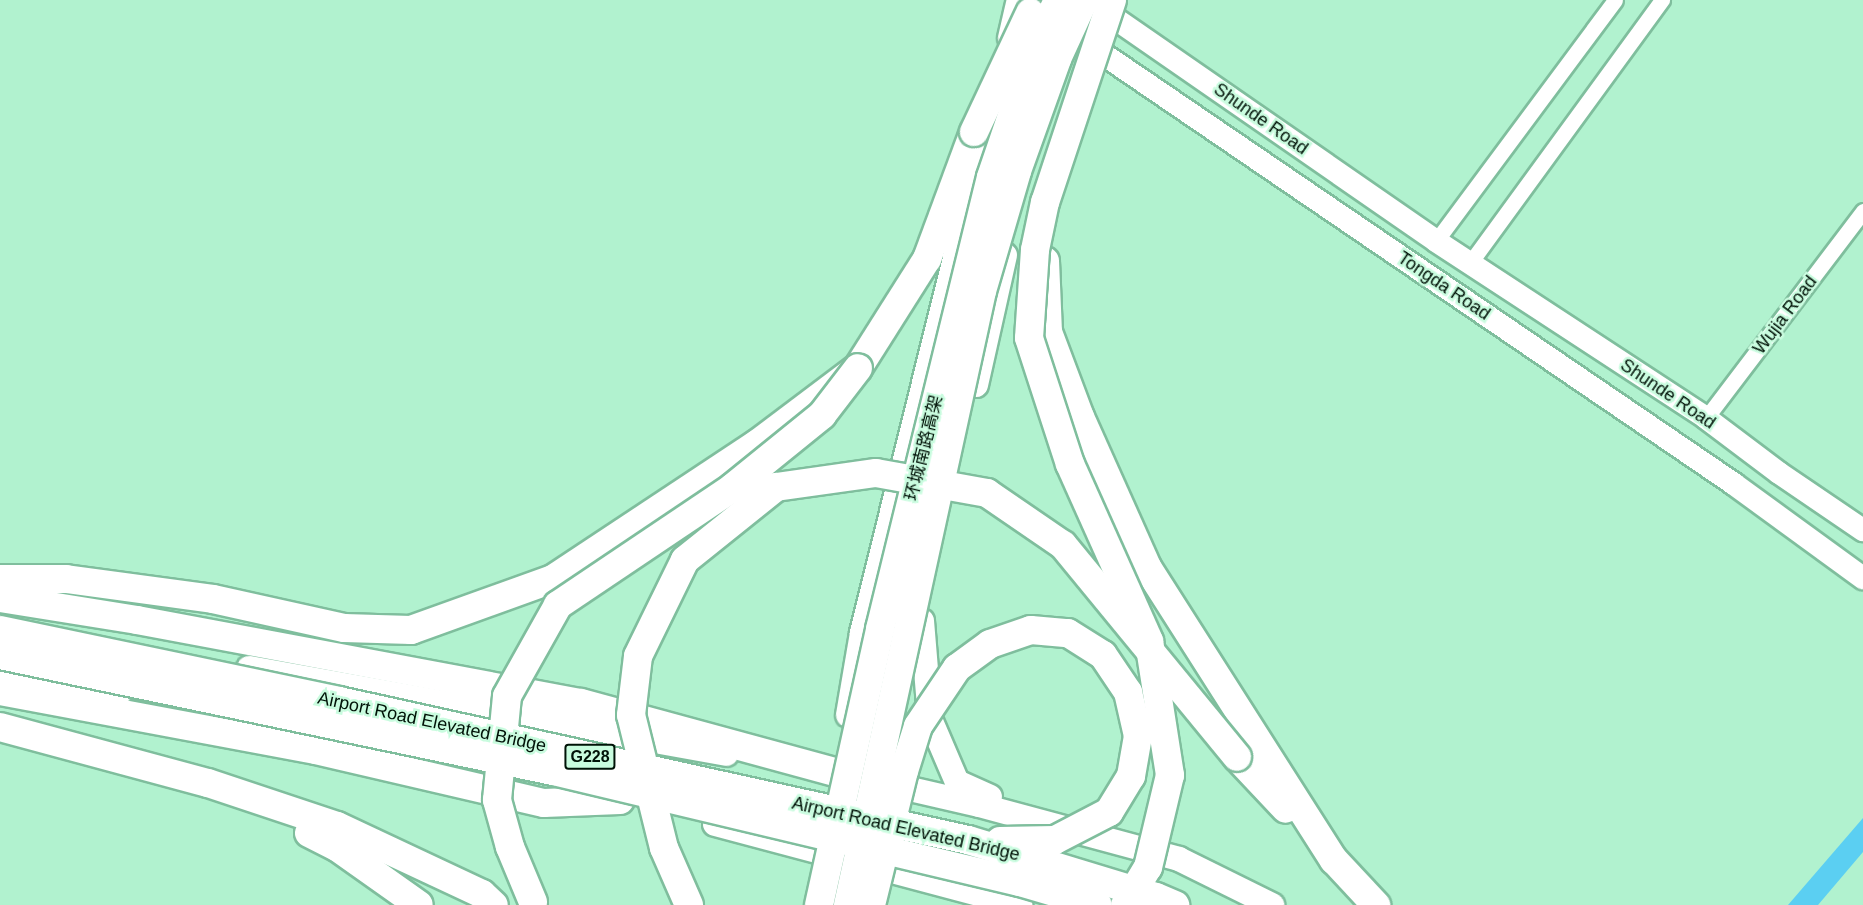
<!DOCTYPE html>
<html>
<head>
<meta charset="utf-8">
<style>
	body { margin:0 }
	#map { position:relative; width:1863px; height:905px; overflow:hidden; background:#b1f2cf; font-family:Arial,"Noto Sans SC",sans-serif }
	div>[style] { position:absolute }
	.water>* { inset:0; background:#5bcff2 }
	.roads { filter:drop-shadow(2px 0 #7fbe9d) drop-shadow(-2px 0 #7fbe9d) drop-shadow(0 2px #7fbe9d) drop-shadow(0 -2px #7fbe9d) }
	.street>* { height:15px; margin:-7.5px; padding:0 7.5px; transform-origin:7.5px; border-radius:7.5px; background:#fff }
	.secondary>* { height:22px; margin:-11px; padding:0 11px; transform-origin:11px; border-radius:11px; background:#fff }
	.primary>* { height:24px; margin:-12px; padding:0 12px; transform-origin:12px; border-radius:12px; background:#fff }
	.highway>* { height:28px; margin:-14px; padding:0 14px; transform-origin:14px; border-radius:14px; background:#fff }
	.bridges { filter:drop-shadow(2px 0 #7fbe9d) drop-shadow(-2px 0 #7fbe9d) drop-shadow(0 2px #7fbe9d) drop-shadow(0 -2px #7fbe9d) }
	.highway-bridge>* { height:28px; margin:-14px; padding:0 14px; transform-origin:14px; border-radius:14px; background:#fff }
	span { translate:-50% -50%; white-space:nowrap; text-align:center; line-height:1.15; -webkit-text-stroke:5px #c9fcdf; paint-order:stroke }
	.shield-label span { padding:2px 4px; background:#c9fcdf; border:2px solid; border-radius:4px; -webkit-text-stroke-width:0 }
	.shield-label { font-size:16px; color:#001207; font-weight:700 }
	.street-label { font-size:18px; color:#001207 }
</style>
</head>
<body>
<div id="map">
	<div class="water">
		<i style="clip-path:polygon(1863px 818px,1863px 852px,1818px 905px,1788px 905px)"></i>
	</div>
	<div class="roads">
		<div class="street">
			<i style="left:1436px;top:241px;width:300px;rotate:-53.4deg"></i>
			<i style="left:1470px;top:263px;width:326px;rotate:-53.9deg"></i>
			<i style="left:1706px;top:418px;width:260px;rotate:-52.8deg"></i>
		</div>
		<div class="secondary">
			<i style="left:1094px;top:4px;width:416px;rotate:34.7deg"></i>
			<i style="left:1436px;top:241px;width:323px;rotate:33.2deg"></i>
			<i style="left:1706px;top:418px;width:91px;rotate:37deg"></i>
			<i style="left:1779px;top:473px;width:102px;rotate:34.2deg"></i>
			<i style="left:1056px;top:22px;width:820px;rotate:34.27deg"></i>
			<i style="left:1734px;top:484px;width:160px;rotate:36.1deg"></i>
		</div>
		<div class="primary">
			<i style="left:1010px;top:38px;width:39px;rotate:-77deg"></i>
			<i style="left:976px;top:385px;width:133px;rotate:-77.4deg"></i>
			<i style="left:922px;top:621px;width:98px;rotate:85.3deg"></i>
			<i style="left:930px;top:719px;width:69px;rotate:66.8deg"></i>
			<i style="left:957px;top:782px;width:36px;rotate:24deg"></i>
			<i style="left:249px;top:668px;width:485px;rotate:10.2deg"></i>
			<i style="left:0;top:673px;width:121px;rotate:9.5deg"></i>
			<i style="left:848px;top:715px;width:83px;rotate:-80.3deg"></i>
			<i style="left:862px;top:633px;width:523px;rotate:-76.07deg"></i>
			<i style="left:884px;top:783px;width:98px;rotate:13deg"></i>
			<i style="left:979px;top:805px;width:207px;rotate:15.1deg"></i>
			<i style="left:1179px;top:859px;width:104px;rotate:26.3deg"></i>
			<i style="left:715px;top:824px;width:316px;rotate:14.9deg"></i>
		</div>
		<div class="highway">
			<i style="left:1045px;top:261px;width:71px;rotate:87.6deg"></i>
			<i style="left:1048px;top:332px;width:91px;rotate:69.4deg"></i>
			<i style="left:1080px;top:417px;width:164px;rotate:65.9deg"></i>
			<i style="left:1147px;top:567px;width:348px;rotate:57.5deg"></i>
			<i style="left:1334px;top:860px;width:62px;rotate:47deg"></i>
			<i style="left:0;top:579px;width:66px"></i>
			<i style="left:66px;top:579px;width:148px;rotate:7.7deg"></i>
			<i style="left:213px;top:599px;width:134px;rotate:12.5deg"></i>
			<i style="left:344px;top:628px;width:67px;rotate:1.7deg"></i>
			<i style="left:411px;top:630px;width:151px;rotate:-19.8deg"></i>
			<i style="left:553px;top:579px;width:245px;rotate:-33.5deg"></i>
			<i style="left:757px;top:444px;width:126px;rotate:-37deg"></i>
			<i style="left:858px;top:368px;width:129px;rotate:-57.7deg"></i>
			<i style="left:927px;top:259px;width:135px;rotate:-69.7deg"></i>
			<i style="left:0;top:598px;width:139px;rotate:9.1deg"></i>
			<i style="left:137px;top:620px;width:452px;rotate:10.6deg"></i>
			<i style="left:581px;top:703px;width:267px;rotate:15.2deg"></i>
			<i style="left:0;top:691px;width:321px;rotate:10.6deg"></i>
			<i style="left:316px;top:750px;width:234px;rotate:13.1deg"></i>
			<i style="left:544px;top:803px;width:76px;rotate:-2.3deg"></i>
			<i style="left:0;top:727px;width:215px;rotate:15.1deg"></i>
			<i style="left:208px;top:783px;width:136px;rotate:18.4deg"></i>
			<i style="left:337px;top:826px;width:160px;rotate:25.1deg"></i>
			<i style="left:482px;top:894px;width:16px;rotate:43deg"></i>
			<i style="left:1237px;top:757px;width:71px;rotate:46.7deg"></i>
			<i style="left:309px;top:833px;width:31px;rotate:27deg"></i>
			<i style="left:337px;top:847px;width:100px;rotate:35.3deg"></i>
		</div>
	</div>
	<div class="bridges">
		<div class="highway-bridge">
			<i style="left:1112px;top:0;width:213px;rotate:108.3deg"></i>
			<i style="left:1045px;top:202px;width:49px;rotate:101.8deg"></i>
			<i style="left:1035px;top:250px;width:88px;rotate:93.9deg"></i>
			<i style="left:1029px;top:338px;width:133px;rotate:72deg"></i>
			<i style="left:1070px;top:464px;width:194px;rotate:65.9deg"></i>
			<i style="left:1149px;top:641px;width:136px;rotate:81.1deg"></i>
			<i style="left:1170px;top:775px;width:95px;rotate:103.4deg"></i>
			<i style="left:1148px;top:867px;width:44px;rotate:121.2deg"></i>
			<i style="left:974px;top:132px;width:132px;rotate:-64.8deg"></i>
			<i style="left:0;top:630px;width:346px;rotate:11.8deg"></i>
			<i style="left:339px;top:701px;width:644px;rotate:12.46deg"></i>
			<i style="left:968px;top:840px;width:196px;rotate:16.9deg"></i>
			<i style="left:1156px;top:897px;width:21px;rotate:23deg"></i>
			<i style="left:0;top:655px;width:565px;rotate:11.85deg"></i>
			<i style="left:553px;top:771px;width:480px;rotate:13.4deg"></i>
			<i style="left:1020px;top:882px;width:81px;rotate:16.4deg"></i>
			<i style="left:533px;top:902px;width:60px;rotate:-112.7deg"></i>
			<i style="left:510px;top:847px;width:49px;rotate:-105.5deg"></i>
			<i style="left:497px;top:800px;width:104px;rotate:-84.5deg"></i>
			<i style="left:507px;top:696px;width:104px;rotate:-60.7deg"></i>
			<i style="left:558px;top:605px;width:210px;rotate:-33.9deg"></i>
			<i style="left:732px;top:488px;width:116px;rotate:-39deg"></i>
			<i style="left:822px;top:415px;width:59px;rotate:-52.5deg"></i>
			<i style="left:689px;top:905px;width:62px;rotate:-113.7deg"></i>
			<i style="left:664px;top:848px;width:137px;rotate:-103.9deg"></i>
			<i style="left:631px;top:715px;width:59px;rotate:-83.2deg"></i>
			<i style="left:638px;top:656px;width:107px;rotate:-63.9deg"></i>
			<i style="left:685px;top:560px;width:117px;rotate:-38.7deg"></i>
			<i style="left:776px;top:487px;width:101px;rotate:-8deg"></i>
			<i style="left:876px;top:473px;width:113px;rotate:10.2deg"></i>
			<i style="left:987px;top:493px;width:92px;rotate:34.4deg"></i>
			<i style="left:1063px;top:545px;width:274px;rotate:50.6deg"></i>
			<i style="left:819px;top:905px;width:283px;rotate:-77.5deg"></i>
			<i style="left:880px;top:629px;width:465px;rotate:-76.2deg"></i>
			<i style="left:991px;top:177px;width:136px;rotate:-71.2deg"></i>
			<i style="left:1035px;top:48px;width:53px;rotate:-64.4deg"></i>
			<i style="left:848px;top:905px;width:628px;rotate:-77.69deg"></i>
			<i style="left:982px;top:291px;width:125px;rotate:-73.7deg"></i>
			<i style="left:1017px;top:171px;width:119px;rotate:-70.3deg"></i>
			<i style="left:1057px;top:59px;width:65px;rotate:-65.4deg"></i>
			<i style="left:871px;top:905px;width:138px;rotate:-76.2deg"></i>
			<i style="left:904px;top:771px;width:47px;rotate:-72.7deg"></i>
			<i style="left:918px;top:726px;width:70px;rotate:-56.1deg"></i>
			<i style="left:957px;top:668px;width:41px;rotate:-36deg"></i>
			<i style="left:990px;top:644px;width:43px;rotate:-18.9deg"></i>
			<i style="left:1031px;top:630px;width:37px;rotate:5deg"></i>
			<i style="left:1068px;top:633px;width:41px;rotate:32.2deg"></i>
			<i style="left:1103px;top:655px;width:45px;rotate:56deg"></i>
			<i style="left:1128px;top:692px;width:45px;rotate:77.2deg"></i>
			<i style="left:1138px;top:736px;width:41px;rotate:99.9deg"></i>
			<i style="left:1131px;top:776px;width:42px;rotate:121.4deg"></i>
			<i style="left:1109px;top:812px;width:61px;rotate:152.6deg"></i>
			<i style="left:1055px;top:840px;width:55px;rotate:179deg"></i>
		</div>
	</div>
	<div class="shield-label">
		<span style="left:590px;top:757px">G228</span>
	</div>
	<div class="street-label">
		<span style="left:1261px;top:119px;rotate:35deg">Shunde Road</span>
		<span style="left:1444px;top:286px;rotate:34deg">Tongda Road</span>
		<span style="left:1785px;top:315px;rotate:-53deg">Wujia Road</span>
		<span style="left:1668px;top:394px;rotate:34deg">Shunde Road</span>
		<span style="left:924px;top:448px;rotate:-76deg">环城南路高架</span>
		<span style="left:432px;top:722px;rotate:12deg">Airport Road Elevated Bridge</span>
		<span style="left:906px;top:829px;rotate:13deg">Airport Road Elevated Bridge</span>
	</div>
</div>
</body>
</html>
